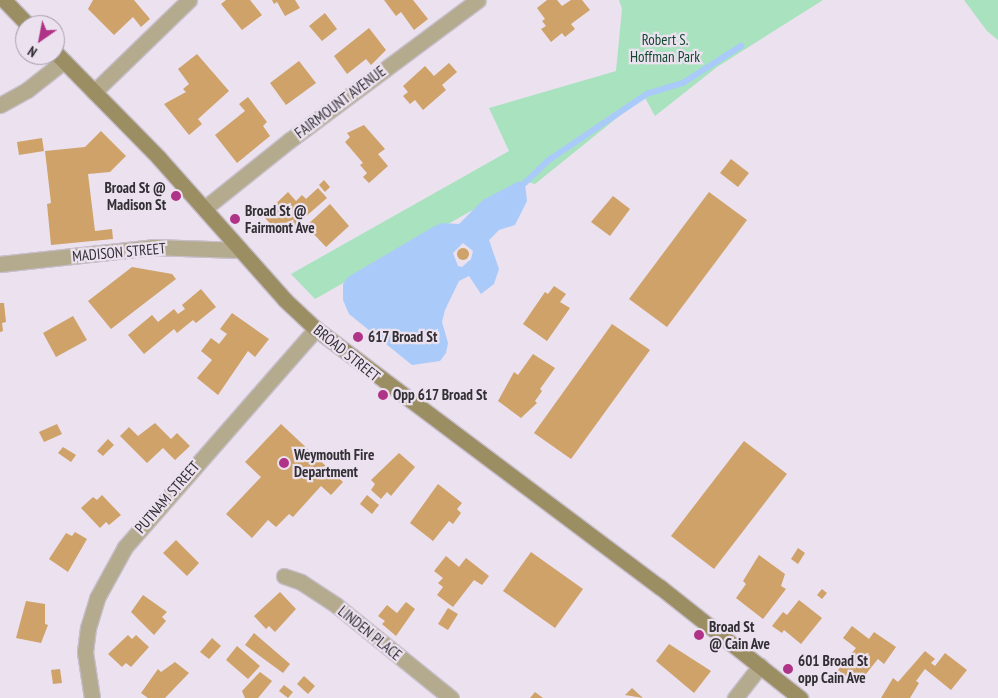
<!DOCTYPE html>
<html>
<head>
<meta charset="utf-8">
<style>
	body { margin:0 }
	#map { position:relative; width:998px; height:698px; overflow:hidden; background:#ebe1ef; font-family:"PT Sans Narrow",sans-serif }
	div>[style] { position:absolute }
	.green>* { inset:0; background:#a9e2bf }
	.water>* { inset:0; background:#aacbf9 }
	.stream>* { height:5.5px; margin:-2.75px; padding:0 2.75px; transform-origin:2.75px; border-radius:2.75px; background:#aacbf9 }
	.building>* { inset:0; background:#cea268 }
	.round { border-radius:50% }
	.roads { filter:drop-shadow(1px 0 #c6beca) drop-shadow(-1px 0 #c6beca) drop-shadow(0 1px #c6beca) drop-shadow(0 -1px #c6beca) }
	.minor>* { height:15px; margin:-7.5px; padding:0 7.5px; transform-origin:7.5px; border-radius:7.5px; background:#b4ab8e }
	.secondary>* { height:15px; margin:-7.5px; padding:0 7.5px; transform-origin:7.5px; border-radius:7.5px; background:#9c8e63 }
	.dots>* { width:14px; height:14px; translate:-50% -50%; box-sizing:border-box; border:2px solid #ebe1ef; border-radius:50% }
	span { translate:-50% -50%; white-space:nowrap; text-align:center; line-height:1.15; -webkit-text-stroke:4.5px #ebe1ef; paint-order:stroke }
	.park-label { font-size:15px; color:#13492f }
	.street-label { font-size:15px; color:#333035 }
	.poi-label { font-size:15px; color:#333035; font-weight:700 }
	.right { translate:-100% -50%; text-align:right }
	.left { translate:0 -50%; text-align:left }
	.north { position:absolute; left:15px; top:15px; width:50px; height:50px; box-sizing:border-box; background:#ebe1ef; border:1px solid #a19aa5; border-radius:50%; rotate:213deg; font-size:14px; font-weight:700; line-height:20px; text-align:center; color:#333035 }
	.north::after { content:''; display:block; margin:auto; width:18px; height:22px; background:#af3487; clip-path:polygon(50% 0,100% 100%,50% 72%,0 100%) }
</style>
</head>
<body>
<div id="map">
	<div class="green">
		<i style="clip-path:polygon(619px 0,823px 0,717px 67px,655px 116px,644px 96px,535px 184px,524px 181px,315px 299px,291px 274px,509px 151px,489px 108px,616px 71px,622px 9px)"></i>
		<i style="clip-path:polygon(964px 0,998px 0,998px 40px,987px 31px)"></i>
	</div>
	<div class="water">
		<i style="clip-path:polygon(evenodd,519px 181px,525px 183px,527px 201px,515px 225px,499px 230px,489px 240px,499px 269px,494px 284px,481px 294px,469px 276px,459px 281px,445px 310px,442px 322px,448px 343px,446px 353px,440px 361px,412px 365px,349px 314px,343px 300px,343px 284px,348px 277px,433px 227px,442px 223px,459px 224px,483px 200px,519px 181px,463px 243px,473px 251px,471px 259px,462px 267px,458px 266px,453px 253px,463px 243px)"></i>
	</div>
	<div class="stream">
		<i style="left:525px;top:183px;width:33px;rotate:-44deg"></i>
		<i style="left:549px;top:160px;width:118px;rotate:-34deg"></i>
		<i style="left:647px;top:94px;width:38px;rotate:-17deg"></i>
		<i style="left:683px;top:83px;width:69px;rotate:-32.5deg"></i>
	</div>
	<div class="building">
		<i style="clip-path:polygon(93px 0,134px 0,150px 19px,141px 27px,133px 17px,114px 35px,88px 9px)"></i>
		<i style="clip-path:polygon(226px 0,250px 0,262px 15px,242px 30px,221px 4px)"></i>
		<i style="clip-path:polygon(272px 0,295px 0,300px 8px,285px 16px,277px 2px,274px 4px)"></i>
		<i style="clip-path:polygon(384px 0,413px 0,428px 19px,414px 30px,401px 12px,396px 16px)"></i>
		<i style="clip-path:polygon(547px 0,557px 0,562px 6px,571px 0,582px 0,590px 10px,571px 24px,575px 29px,565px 37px,562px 33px,551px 42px,541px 29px,546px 26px,542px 21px,545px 19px,537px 8px)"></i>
		<i style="clip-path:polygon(325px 13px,337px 29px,322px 41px,309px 26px)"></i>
		<i style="clip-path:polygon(369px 28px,386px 50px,371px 65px,366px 59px,347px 74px,334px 56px)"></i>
		<i style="clip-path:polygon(197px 54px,229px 91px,198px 119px,202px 124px,189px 135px,164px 104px,186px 92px,183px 89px,189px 84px,178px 69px)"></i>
		<i style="clip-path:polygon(299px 61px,316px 83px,286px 105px,270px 83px)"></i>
		<i style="clip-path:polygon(449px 63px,457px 72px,442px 85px,446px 90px,423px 110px,415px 100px,410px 104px,403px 96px,408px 92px,403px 86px,425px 66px,434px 76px)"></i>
		<i style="clip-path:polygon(248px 97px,267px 122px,263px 126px,270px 136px,237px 163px,215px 135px,245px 111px,239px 104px)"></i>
		<i style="clip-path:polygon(364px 125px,385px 149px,378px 154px,388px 166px,369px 183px,363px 177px,367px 173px,360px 165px,363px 163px,345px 142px,350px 137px,347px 133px)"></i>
		<i style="clip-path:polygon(101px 131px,126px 156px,110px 172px,88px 174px,95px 231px,112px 229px,113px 239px,51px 245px,47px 204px,51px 203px,45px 151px,85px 147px)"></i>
		<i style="clip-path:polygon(42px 138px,44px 151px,19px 155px,17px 142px)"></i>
		<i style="clip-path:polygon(731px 159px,749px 173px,738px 187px,720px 173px)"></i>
		<i style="clip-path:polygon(324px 180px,330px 187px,325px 192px,319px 185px)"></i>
		<i style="clip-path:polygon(318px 188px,327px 198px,290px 230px,287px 226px,279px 233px,263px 216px,288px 192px,296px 201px,302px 195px,306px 199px)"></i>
		<i style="clip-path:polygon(709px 192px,747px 220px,667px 327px,629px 299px)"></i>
		<i style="clip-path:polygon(613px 196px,630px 209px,610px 236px,591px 222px)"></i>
		<i style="clip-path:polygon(330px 204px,349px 226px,326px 247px,306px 226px)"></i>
		<i class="round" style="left:457px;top:248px;width:12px;height:12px"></i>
		<i style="clip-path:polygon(132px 267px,172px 274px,176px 279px,111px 329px,88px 301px)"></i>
		<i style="clip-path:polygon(554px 286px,566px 294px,560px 302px,570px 308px,547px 341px,523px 324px,545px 292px,548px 294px)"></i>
		<i style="clip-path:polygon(201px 289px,216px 307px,196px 323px,193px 320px,177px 333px,174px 329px,144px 354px,128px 335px,152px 315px,158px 322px,174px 309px,178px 314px,185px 309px,182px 305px)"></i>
		<i style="clip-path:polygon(0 303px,4px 303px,6px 322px,2px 323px,3px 331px,0 332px)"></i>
		<i style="clip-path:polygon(232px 313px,269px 339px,255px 357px,248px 351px,218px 395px,197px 378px,212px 360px,201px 351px,211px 338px,219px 344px,227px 334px,220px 329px)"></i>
		<i style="clip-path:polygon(73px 316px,87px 340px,56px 357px,43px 333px)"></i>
		<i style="clip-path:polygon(612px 324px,650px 350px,571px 459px,534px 433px)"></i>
		<i style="clip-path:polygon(533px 354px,555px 368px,540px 389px,542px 391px,535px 401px,537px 403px,521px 418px,498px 401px,514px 372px,518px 375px)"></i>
		<i style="clip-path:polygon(155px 423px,171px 439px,177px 433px,190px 446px,175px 460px,163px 448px,147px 463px,120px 436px,129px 427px,138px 436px)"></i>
		<i style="clip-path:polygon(57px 424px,62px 434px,44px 442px,39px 432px)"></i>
		<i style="clip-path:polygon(281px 424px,343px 482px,331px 495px,321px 486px,293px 517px,289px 514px,276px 527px,268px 520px,252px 538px,226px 514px,261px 477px,245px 462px)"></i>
		<i style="clip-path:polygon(108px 439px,114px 445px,103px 456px,97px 451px)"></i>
		<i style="clip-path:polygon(744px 441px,787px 474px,714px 569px,671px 536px)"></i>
		<i style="clip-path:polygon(63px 447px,76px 455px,71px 462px,58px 453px)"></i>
		<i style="clip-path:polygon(399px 453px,415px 467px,391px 496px,387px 492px,381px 499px,371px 490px,375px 484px,371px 480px)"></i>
		<i style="clip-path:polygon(438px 484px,462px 503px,457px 509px,461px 513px,453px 524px,449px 521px,433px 541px,410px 523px)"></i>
		<i style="clip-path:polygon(102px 495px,121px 515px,109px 525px,106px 522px,100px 528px,81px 508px,93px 497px,97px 500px)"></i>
		<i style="clip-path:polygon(367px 495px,379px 505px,372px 514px,360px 504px)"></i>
		<i style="clip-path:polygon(75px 532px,87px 539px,68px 572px,49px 559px,66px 533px,72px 536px)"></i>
		<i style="clip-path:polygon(176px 540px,199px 563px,187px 576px,163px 553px)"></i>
		<i style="clip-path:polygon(798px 548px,805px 553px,798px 564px,791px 559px)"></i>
		<i style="clip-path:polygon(531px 552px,583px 589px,555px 628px,503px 591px)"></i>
		<i style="clip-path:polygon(759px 555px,785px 574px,781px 586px,786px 589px,763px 619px,736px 598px,746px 584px,743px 581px)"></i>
		<i style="clip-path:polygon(446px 556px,459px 567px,466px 558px,489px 576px,482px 585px,474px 580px,453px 607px,437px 595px,443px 587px,438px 583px,443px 578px,434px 571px)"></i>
		<i style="clip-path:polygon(822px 589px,827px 593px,822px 599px,817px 595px)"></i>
		<i style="clip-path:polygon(280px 592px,296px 609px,275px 632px,269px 626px,266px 629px,254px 616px)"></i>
		<i style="clip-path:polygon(143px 595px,167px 612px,162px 617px,166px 621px,154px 635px,131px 612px)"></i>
		<i style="clip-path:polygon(799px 600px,822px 618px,801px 644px,784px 630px,782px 633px,772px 626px,783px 612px,787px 615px)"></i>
		<i style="clip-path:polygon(26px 601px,45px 604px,45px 624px,48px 625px,41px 643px,16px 638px)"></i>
		<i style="clip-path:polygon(406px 602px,415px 609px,396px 636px,382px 624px,385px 621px,378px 616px,387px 605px,397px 613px)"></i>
		<i style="clip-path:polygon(448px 608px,458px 614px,448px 630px,438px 624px)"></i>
		<i style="clip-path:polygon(852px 626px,869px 639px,874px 632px,896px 647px,884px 664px,878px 659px,857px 685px,838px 670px,856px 648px,843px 638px)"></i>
		<i style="clip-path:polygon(254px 633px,290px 664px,283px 673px,245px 645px)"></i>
		<i style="clip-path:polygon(128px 635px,132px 639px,136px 635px,149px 647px,131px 667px,126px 663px,122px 667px,108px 654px)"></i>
		<i style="clip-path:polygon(212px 638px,221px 646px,209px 659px,200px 652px)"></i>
		<i style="clip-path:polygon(669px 644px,711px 671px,694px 693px,656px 661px)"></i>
		<i style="clip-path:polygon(237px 646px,260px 666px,248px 679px,226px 660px)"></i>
		<i style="clip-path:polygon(925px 651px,935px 659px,931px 663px,935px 666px,945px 653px,967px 670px,951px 690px,925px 669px,916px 681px,919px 683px,910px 698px,881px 698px,893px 678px,898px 682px)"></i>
		<i style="clip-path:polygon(175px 662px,189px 673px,165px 698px,148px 698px,141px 693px,158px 669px,161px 672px)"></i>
		<i style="clip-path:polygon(60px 669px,62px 683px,53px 684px,51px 670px)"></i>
		<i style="clip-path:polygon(260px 672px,272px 681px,258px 698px,245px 698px,242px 691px)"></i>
		<i style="clip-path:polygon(304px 676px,315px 686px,308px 694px,297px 684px)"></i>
		<i style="clip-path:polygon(284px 685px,293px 692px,288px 698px,279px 691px)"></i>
		<i style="clip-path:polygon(632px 688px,643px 698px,625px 695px)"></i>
		<i style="clip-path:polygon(535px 692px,543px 698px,530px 698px)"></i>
	</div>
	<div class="roads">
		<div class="minor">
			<i style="left:94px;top:92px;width:132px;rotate:-44.1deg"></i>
			<i style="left:0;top:105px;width:31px;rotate:-29deg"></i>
			<i style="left:27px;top:90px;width:47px;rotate:-38.1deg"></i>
			<i style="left:205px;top:208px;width:109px;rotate:-38.7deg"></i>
			<i style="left:290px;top:140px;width:234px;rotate:-36.7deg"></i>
			<i style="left:0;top:264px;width:154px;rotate:-6.3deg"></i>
			<i style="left:153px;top:247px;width:86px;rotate:2deg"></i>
			<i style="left:284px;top:576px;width:18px;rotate:19deg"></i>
			<i style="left:301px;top:582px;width:42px;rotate:33.3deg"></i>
			<i style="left:336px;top:605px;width:148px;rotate:39deg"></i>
			<i style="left:92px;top:698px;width:47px;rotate:-98.7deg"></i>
			<i style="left:85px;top:652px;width:24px;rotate:-83deg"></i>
			<i style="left:88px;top:628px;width:31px;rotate:-73deg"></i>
			<i style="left:97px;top:598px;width:58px;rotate:-61.2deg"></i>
			<i style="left:125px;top:547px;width:290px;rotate:-48.8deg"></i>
			<i style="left:735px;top:698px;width:41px;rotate:-52deg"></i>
		</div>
		<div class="secondary">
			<i style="left:4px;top:0;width:35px;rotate:46deg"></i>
			<i style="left:55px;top:52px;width:148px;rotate:45.5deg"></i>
			<i style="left:159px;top:158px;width:190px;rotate:48.4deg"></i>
			<i style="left:285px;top:300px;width:42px;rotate:43.1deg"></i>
			<i style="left:316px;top:329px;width:430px;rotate:36.9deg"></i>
			<i style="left:660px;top:587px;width:179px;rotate:38.4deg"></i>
		</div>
	</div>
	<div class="dots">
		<i style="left:176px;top:196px;background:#af3487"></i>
		<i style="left:235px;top:219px;background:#af3487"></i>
		<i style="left:358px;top:337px;background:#af3487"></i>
		<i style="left:383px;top:395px;background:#af3487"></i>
		<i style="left:284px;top:463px;background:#af3487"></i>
		<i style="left:699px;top:635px;background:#af3487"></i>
		<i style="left:788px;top:669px;background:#af3487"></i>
	</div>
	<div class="park-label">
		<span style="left:665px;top:48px">Robert S.<br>Hoffman Park</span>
	</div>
	<div class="street-label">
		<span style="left:340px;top:102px;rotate:-37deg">FAIRMOUNT AVENUE</span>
		<span style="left:119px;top:252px;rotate:-5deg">MADISON STREET</span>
		<span style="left:347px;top:353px;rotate:39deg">BROAD STREET</span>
		<span style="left:167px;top:497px;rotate:-49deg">PUTNAM STREET</span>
		<span style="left:370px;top:633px;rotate:39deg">LINDEN PLACE</span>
	</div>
	<div class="poi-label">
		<span class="right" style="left:166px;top:196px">Broad St @<br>Madison St</span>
		<span class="left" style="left:245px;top:219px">Broad St @<br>Fairmont Ave</span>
		<span class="left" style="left:368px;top:337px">617 Broad St</span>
		<span class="left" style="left:393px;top:395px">Opp 617 Broad St</span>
		<span class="left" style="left:294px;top:463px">Weymouth Fire<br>Department</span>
		<span class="left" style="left:709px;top:635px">Broad St<br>@ Cain Ave</span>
		<span class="left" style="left:798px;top:669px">601 Broad St<br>opp Cain Ave</span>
	</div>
	<div class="north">N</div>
</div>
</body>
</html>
